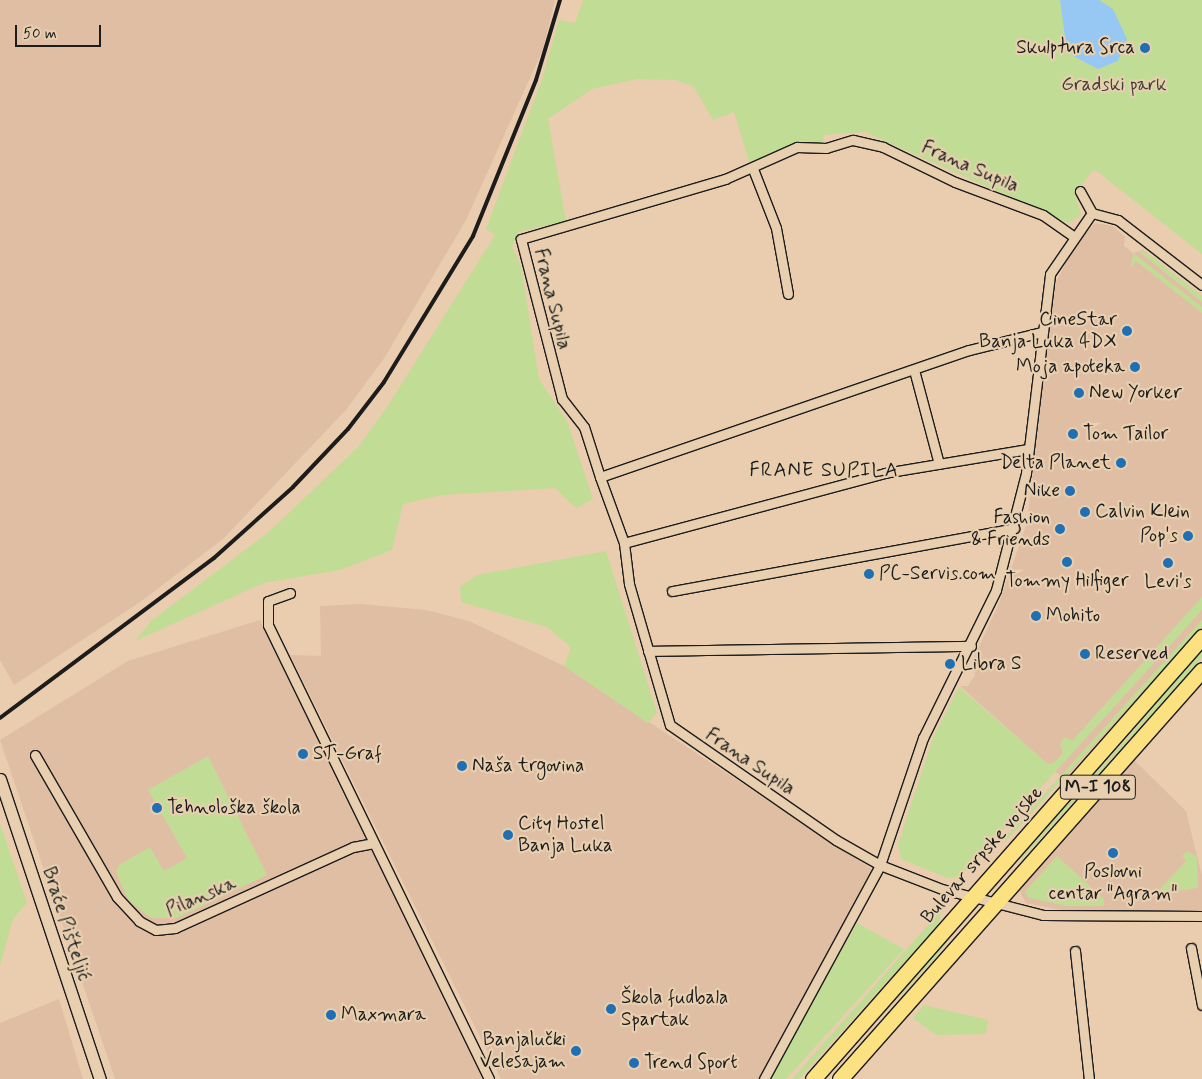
<!DOCTYPE html>
<html>
<head>
<meta charset="utf-8">
<style>
	body { margin:0 }
	#map { position:relative; width:1202px; height:1079px; overflow:hidden; background:#eaccae; font-family:Mynerve,sans-serif }
	div>[style] { position:absolute }
	.built>* { inset:0; background:#e0bea3 }
	.green>* { inset:0; background:#c1dd95 }
	.water>* { inset:0; background:#97c8f3 }
	.roads { filter:drop-shadow(1px 0 #1c1c1c) drop-shadow(-1px 0 #1c1c1c) drop-shadow(0 1px #1c1c1c) drop-shadow(0 -1px #1c1c1c) }
	.minor>* { height:9px; margin:-4.5px; padding:0 4.5px; transform-origin:4.5px; border-radius:4.5px; background:#e7cfaf }
	.tertiary>* { height:11px; margin:-5.5px; padding:0 5.5px; transform-origin:5.5px; border-radius:5.5px; background:#e7cfaf }
	.primary>* { height:15px; margin:-7.5px; padding:0 7.5px; transform-origin:7.5px; border-radius:7.5px; background:#fbe180 }
	.rail>* { height:4px; margin:-2px; padding:0 2px; transform-origin:2px; border-radius:2px; background:#1c1c1c }
	.dots>* { width:14px; height:14px; translate:-50% -50%; box-sizing:border-box; border:2px solid #e7cfaf; border-radius:50% }
	span { translate:-50% -50%; white-space:nowrap; text-align:center; line-height:1.15; -webkit-text-stroke:4.5px #e7cfaf; paint-order:stroke }
	.shield-label span { padding:1px 4px; background:#e7cfaf; border:1px solid; border-radius:4px; -webkit-text-stroke-width:0 }
	.shield-label { font-size:18px; color:#1c1c1c; font-weight:700 }
	.poi-label { font-size:19px; color:#1c1c1c }
	.right { translate:-100% -50%; text-align:right }
	.left { translate:0 -50%; text-align:left }
	.park-label { font-size:19px; color:#3d4334 }
	.street-label { font-size:19px; color:#1c1c1c }
	.neighbourhood-label { font-size:20px; color:#1c1c1c; letter-spacing:1px }
	.scale { position:absolute; left:15px; top:25px; width:86px; height:22px; box-sizing:border-box; border:2px solid #1c1c1c; border-top:0; padding-left:6px; font-size:15px; line-height:18px; white-space:nowrap; color:#1c1c1c; -webkit-text-stroke:4px #e7cfaf; paint-order:stroke }
</style>
</head>
<body>
<div id="map">
	<div class="built">
		<i style="clip-path:polygon(0 0,555px 0,543px 49px,466px 220px,385px 357px,346px 410px,224px 538px,143px 600px,14px 685px,0 660px)"></i>
		<i style="clip-path:polygon(1095px 223px,1113px 226px,1125px 237px,1124px 246px,1133px 253px,1143px 250px,1202px 296px,1202px 627px,1064px 779px,960px 686px,968px 686px,975px 675px,972px 661px,998px 606px,1027px 523px,1054px 286px,1074px 247px)"></i>
		<i style="clip-path:polygon(360px 604px,426px 610px,469px 621px,564px 666px,872px 869px,762px 1079px,501px 1079px,290px 655px,321px 656px,320px 606px)"></i>
		<i style="clip-path:polygon(260px 620px,352px 803px,483px 1079px,115px 1079px,0 740px,128px 661px)"></i>
		<i style="clip-path:polygon(1131px 757px,1186px 811px,1202px 876px,1202px 912px,1080px 914px,1026px 903px,1018px 888px)"></i>
		<i style="clip-path:polygon(59px 999px,83px 1079px,0 1079px,0 1023px)"></i>
	</div>
	<div class="green">
		<i style="clip-path:polygon(583px 0,1202px 0,1202px 254px,1094px 169px,1075px 194px,1081px 215px,1068px 223px,865px 132px,824px 135px,823px 144px,798px 144px,750px 165px,734px 112px,713px 120px,694px 87px,676px 80px,637px 79px,592px 89px,548px 119px,566px 221px,518px 232px,512px 247px,521px 266px,539px 379px,567px 421px,593px 499px,576px 508px,555px 488px,442px 495px,403px 504px,392px 550px,340px 570px,264px 583px,135px 641px,151px 621px,270px 531px,359px 446px,389px 404px,495px 235px,486px 229px,542px 79px,559px 20px,575px 23px)"></i>
		<i style="clip-path:polygon(1137px 250px,1149px 254px,1202px 296px,1202px 302px)"></i>
		<i style="clip-path:polygon(1133px 253px,1202px 307px,1202px 313px,1136px 261px,1131px 267px)"></i>
		<i style="clip-path:polygon(606px 551px,657px 713px,648px 723px,564px 666px,571px 647px,547px 627px,461px 602px,460px 587px,477px 575px)"></i>
		<i style="clip-path:polygon(1202px 597px,1202px 610px,960px 877px,947px 878px,901px 859px,898px 844px,933px 738px,959px 687px,1048px 764px,1054px 763px,1063px 752px,1060px 745px,1064px 737px,1072px 741px)"></i>
		<i style="clip-path:polygon(1202px 620px,1202px 627px,1004px 843px,1006px 836px)"></i>
		<i style="clip-path:polygon(1202px 646px,1202px 658px,1022px 859px,1020px 857px,1130px 735px)"></i>
		<i style="clip-path:polygon(208px 756px,267px 875px,177px 918px,151px 918px,128px 900px,116px 872px,119px 865px,150px 847px,164px 871px,187px 858px,148px 790px)"></i>
		<i style="clip-path:polygon(0 823px,27px 903px,13px 919px,0 966px)"></i>
		<i style="clip-path:polygon(1187px 851px,1197px 857px,1198px 888px,1161px 893px,1159px 890px,1186px 861px,1182px 856px)"></i>
		<i style="clip-path:polygon(1057px 856px,1104px 899px,1104px 906px,1066px 906px,1029px 898px,1025px 892px)"></i>
		<i style="clip-path:polygon(944px 907px,937px 926px,799px 1079px,792px 1079px)"></i>
		<i style="clip-path:polygon(857px 923px,904px 949px,786px 1079px,768px 1079px)"></i>
		<i style="clip-path:polygon(955px 931px,937px 956px,823px 1079px,947px 940px)"></i>
		<i style="clip-path:polygon(924px 1005px,988px 1020px,986px 1034px,936px 1035px,913px 1018px)"></i>
	</div>
	<div class="water">
		<i style="clip-path:polygon(1060px 0,1099px 0,1113px 9px,1127px 39px,1118px 61px,1098px 69px,1073px 56px,1066px 45px)"></i>
	</div>
	<div class="roads">
		<div class="minor">
			<i style="left:753px;top:169px;width:63px;rotate:68.7deg"></i>
			<i style="left:776px;top:228px;width:67px;rotate:79.7deg"></i>
			<i style="left:1092px;top:213px;width:27px;rotate:15deg"></i>
			<i style="left:1118px;top:220px;width:106px;rotate:37.7deg"></i>
			<i style="left:914px;top:370px;width:97px;rotate:75.1deg"></i>
			<i style="left:1028px;top:449px;width:145px;rotate:170.5deg"></i>
			<i style="left:885px;top:473px;width:270px;rotate:165deg"></i>
			<i style="left:624px;top:543px;width:70px;rotate:-110deg"></i>
			<i style="left:600px;top:477px;width:390px;rotate:-19deg"></i>
			<i style="left:969px;top:350px;width:74px;rotate:-14deg"></i>
			<i style="left:600px;top:477px;width:52px;rotate:-107.7deg"></i>
			<i style="left:584px;top:427px;width:36px;rotate:-128deg"></i>
			<i style="left:562px;top:399px;width:165px;rotate:-104.4deg"></i>
			<i style="left:521px;top:239px;width:213px;rotate:-16.4deg"></i>
			<i style="left:725px;top:179px;width:79px;rotate:-24deg"></i>
			<i style="left:797px;top:147px;width:29px;rotate:2deg"></i>
			<i style="left:826px;top:148px;width:28px;rotate:-17deg"></i>
			<i style="left:853px;top:140px;width:31px;rotate:13deg"></i>
			<i style="left:883px;top:147px;width:80px;rotate:25.9deg"></i>
			<i style="left:955px;top:182px;width:94px;rotate:20.6deg"></i>
			<i style="left:1043px;top:215px;width:37px;rotate:35deg"></i>
			<i style="left:624px;top:543px;width:41px;rotate:83deg"></i>
			<i style="left:629px;top:584px;width:147px;rotate:73.8deg"></i>
			<i style="left:670px;top:725px;width:202px;rotate:34.7deg"></i>
			<i style="left:836px;top:840px;width:51px;rotate:29.6deg"></i>
			<i style="left:880px;top:865px;width:66px;rotate:21.2deg"></i>
			<i style="left:942px;top:889px;width:104px;rotate:14.4deg"></i>
			<i style="left:1043px;top:915px;width:159px;rotate:0.4deg"></i>
			<i style="left:672px;top:591px;width:348px;rotate:-10.4deg"></i>
			<i style="left:290px;top:593px;width:23px;rotate:160deg"></i>
			<i style="left:268px;top:601px;width:24px;rotate:90deg"></i>
			<i style="left:268px;top:625px;width:505px;rotate:64.04deg"></i>
			<i style="left:648px;top:651px;width:323px;rotate:-0.9deg"></i>
			<i style="left:35px;top:755px;width:164px;rotate:60deg"></i>
			<i style="left:117px;top:897px;width:33px;rotate:47deg"></i>
			<i style="left:139px;top:921px;width:19px;rotate:28deg"></i>
			<i style="left:156px;top:930px;width:19px;rotate:-6deg"></i>
			<i style="left:175px;top:928px;width:196px;rotate:-24.5deg"></i>
			<i style="left:353px;top:847px;width:21px;rotate:-11deg"></i>
			<i style="left:1191px;top:948px;width:58px;rotate:79.1deg"></i>
			<i style="left:1075px;top:951px;width:129px;rotate:83.8deg"></i>
			<i style="left:764px;top:1079px;width:243px;rotate:-61.5deg"></i>
			<i style="left:880px;top:865px;width:134px;rotate:-71.3deg"></i>
			<i style="left:923px;top:738px;width:165px;rotate:-63.7deg"></i>
			<i style="left:996px;top:590px;width:121px;rotate:-75.6deg"></i>
			<i style="left:1026px;top:473px;width:200px;rotate:-83.1deg"></i>
			<i style="left:1050px;top:274px;width:74px;rotate:-55.5deg"></i>
			<i style="left:1092px;top:213px;width:25px;rotate:-119deg"></i>
		</div>
		<div class="tertiary">
			<i style="left:0;top:779px;width:316px;rotate:71.6deg"></i>
		</div>
		<div class="primary">
			<i style="left:813px;top:1079px;width:589px;rotate:-48.65deg"></i>
			<i style="left:840px;top:1079px;width:546px;rotate:-48.49deg"></i>
		</div>
	</div>
	<div class="rail">
		<i style="left:0;top:718px;width:267px;rotate:-36.8deg"></i>
		<i style="left:214px;top:558px;width:106px;rotate:-41.9deg"></i>
		<i style="left:293px;top:487px;width:80px;rotate:-46.5deg"></i>
		<i style="left:348px;top:429px;width:59px;rotate:-52.5deg"></i>
		<i style="left:384px;top:382px;width:171px;rotate:-58.6deg"></i>
		<i style="left:473px;top:236px;width:168px;rotate:-68deg"></i>
		<i style="left:536px;top:80px;width:84px;rotate:-73.3deg"></i>
	</div>
	<div class="dots">
		<i style="left:1145px;top:48px;background:#1f6fb2"></i>
		<i style="left:1127px;top:331px;background:#1f6fb2"></i>
		<i style="left:1135px;top:367px;background:#1f6fb2"></i>
		<i style="left:1079px;top:393px;background:#1f6fb2"></i>
		<i style="left:1073px;top:434px;background:#1f6fb2"></i>
		<i style="left:1121px;top:463px;background:#1f6fb2"></i>
		<i style="left:1070px;top:491px;background:#1f6fb2"></i>
		<i style="left:1085px;top:512px;background:#1f6fb2"></i>
		<i style="left:1060px;top:529px;background:#1f6fb2"></i>
		<i style="left:1188px;top:536px;background:#1f6fb2"></i>
		<i style="left:1067px;top:562px;background:#1f6fb2"></i>
		<i style="left:1168px;top:563px;background:#1f6fb2"></i>
		<i style="left:869px;top:574px;background:#1f6fb2"></i>
		<i style="left:1036px;top:616px;background:#1f6fb2"></i>
		<i style="left:1085px;top:654px;background:#1f6fb2"></i>
		<i style="left:950px;top:664px;background:#1f6fb2"></i>
		<i style="left:303px;top:754px;background:#1f6fb2"></i>
		<i style="left:462px;top:766px;background:#1f6fb2"></i>
		<i style="left:157px;top:808px;background:#1f6fb2"></i>
		<i style="left:508px;top:835px;background:#1f6fb2"></i>
		<i style="left:1113px;top:853px;background:#1f6fb2"></i>
		<i style="left:611px;top:1009px;background:#1f6fb2"></i>
		<i style="left:331px;top:1015px;background:#1f6fb2"></i>
		<i style="left:576px;top:1051px;background:#1f6fb2"></i>
		<i style="left:634px;top:1063px;background:#1f6fb2"></i>
	</div>
	<div class="shield-label">
		<span style="left:1098px;top:787px">M-I 108</span>
	</div>
	<div class="poi-label">
		<span class="right" style="left:1135px;top:48px">Skulptura Srca</span>
		<span class="right" style="left:1117px;top:331px">CineStar<br>Banja Luka 4DX</span>
		<span class="right" style="left:1125px;top:367px">Moja apoteka</span>
		<span class="left" style="left:1089px;top:393px">New Yorker</span>
		<span class="left" style="left:1083px;top:434px">Tom Tailor</span>
		<span class="right" style="left:1111px;top:463px">Delta Planet</span>
		<span class="right" style="left:1060px;top:491px">Nike</span>
		<span class="left" style="left:1095px;top:512px">Calvin Klein</span>
		<span class="right" style="left:1050px;top:529px">Fashion<br>&amp; Friends</span>
		<span class="right" style="left:1178px;top:536px">Pop's</span>
		<span class="left" style="left:879px;top:574px">PC-Servis.com</span>
		<span style="left:1067px;top:581px">Tommy Hilfiger</span>
		<span style="left:1168px;top:582px">Levi's</span>
		<span class="left" style="left:1046px;top:616px">Mohito</span>
		<span class="left" style="left:1095px;top:654px">Reserved</span>
		<span class="left" style="left:961px;top:664px">Libra S</span>
		<span class="left" style="left:313px;top:754px">ST-Graf</span>
		<span class="left" style="left:472px;top:766px">Naša trgovina</span>
		<span class="left" style="left:167px;top:808px">Tehnološka škola</span>
		<span class="left" style="left:518px;top:835px">City Hostel<br>Banja Luka</span>
		<span style="left:1113px;top:883px">Poslovni<br>centar "Agram"</span>
		<span class="left" style="left:621px;top:1009px">Škola fudbala<br>Spartak</span>
		<span class="left" style="left:341px;top:1015px">Maxmara</span>
		<span class="right" style="left:566px;top:1051px">Banjalučki<br>Velesajam</span>
		<span class="left" style="left:644px;top:1063px">Trend Sport</span>
	</div>
	<div class="park-label">
		<span style="left:1114px;top:85px">Gradski park</span>
	</div>
	<div class="street-label">
		<span style="left:970px;top:167px;rotate:23deg">Frana Supila</span>
		<span style="left:552px;top:299px;rotate:76deg">Frana Supila</span>
		<span style="left:750px;top:762px;rotate:34deg">Frana Supila</span>
		<span style="left:982px;top:855px;rotate:-49deg">Bulevar srpske vojske</span>
		<span style="left:201px;top:897px;rotate:-23deg">Pilanska</span>
		<span style="left:66px;top:924px;rotate:72deg">Braće Pišteljić</span>
	</div>
	<div class="neighbourhood-label">
		<span style="left:824px;top:470px">FRANE SUPILA</span>
	</div>
	<div class="scale">50 m</div>
</div>
</body>
</html>
